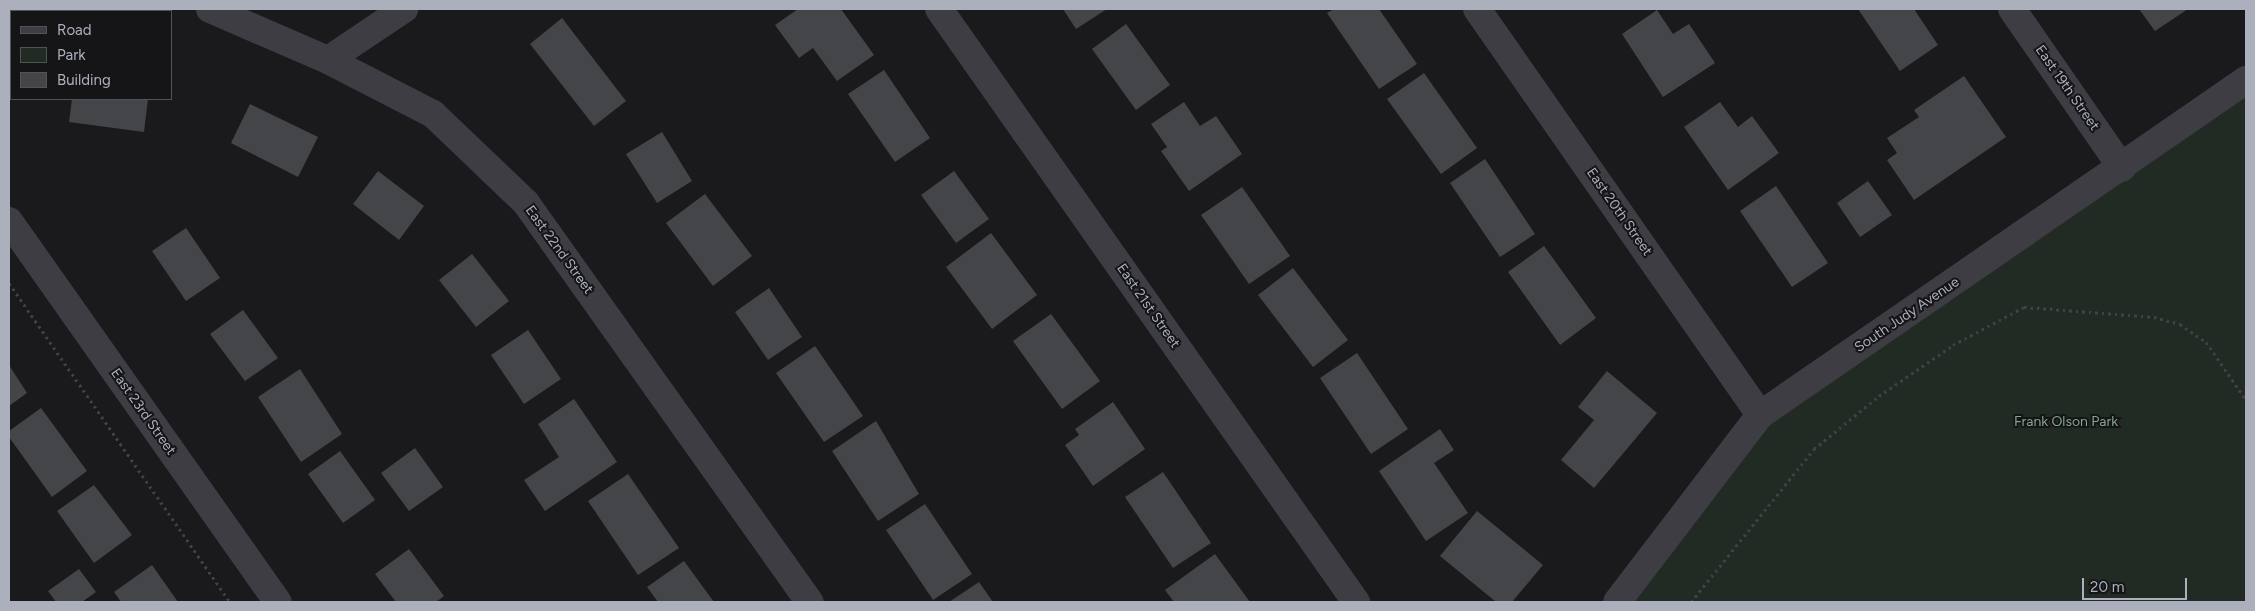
<!DOCTYPE html>
<html>
<head>
<meta charset="utf-8">
<style>
	body { margin:0 }
	#map { position:relative; width:2255px; height:611px; overflow:hidden; background:#1a1a1c; font-family:Figtree,sans-serif }
	div>[style] { position:absolute }
	.green>* { inset:0; background:#222b23 }
	.building>* { inset:0; background:#444549 }
	.path>* { height:3px; margin-top:-1.5px; transform-origin:0; background:repeating-linear-gradient(90deg,#414248 0 2.5px,transparent 0 6.5px) }
	.street>* { height:28px; margin:-14px; padding:0 14px; transform-origin:14px; border-radius:14px; background:#3d3d43 }
	span { translate:-50% -50%; white-space:nowrap; text-align:center; line-height:1.15; -webkit-text-stroke:4px #151517; paint-order:stroke }
	.street-label { font-size:14px; color:#acb0bc }
	.park-label { font-size:14px; color:#83a788 }
	.frame { position:absolute; inset:0; border:10px solid #acb0bc; pointer-events:none }
	.legend { position:absolute; left:10px; top:10px; width:162px; height:90px; box-sizing:border-box; background:#151517; border:1px solid #515359; margin:0; padding:6px 9px; list-style:none; font-size:15px; color:#acb0bc }
	.legend li { display:flex; align-items:center; gap:10px; height:25px }
	.legend b { width:25px; border:1px solid #515359 }
	.scale { position:absolute; left:2082px; top:578px; width:105px; height:22px; box-sizing:border-box; border:2px solid #acb0bc; border-top:0; padding-left:6px; font-size:15px; line-height:18px; white-space:nowrap; color:#acb0bc; -webkit-text-stroke:4px #151517; paint-order:stroke }
</style>
</head>
<body>
<div id="map">
	<div class="green">
		<i style="clip-path:polygon(2246px 77px,2246px 602px,1617px 602px,1760px 415px)"></i>
	</div>
	<div class="building">
		<i style="clip-path:polygon(798px 9px,841px 9px,874px 55px,837px 81px,813px 48px,799px 58px,775px 25px)"></i>
		<i style="clip-path:polygon(1063px 9px,1107px 9px,1076px 29px)"></i>
		<i style="clip-path:polygon(1334px 9px,1379px 9px,1417px 64px,1379px 89px,1327px 13px)"></i>
		<i style="clip-path:polygon(1858px 9px,1914px 9px,1938px 45px,1900px 71px)"></i>
		<i style="clip-path:polygon(2139px 9px,2188px 9px,2155px 31px)"></i>
		<i style="clip-path:polygon(1657px 10px,1673px 34px,1689px 24px,1715px 63px,1663px 97px,1622px 34px)"></i>
		<i style="clip-path:polygon(562px 18px,626px 101px,594px 126px,530px 44px)"></i>
		<i style="clip-path:polygon(1126px 24px,1170px 85px,1136px 110px,1092px 49px)"></i>
		<i style="clip-path:polygon(884px 70px,930px 138px,895px 162px,848px 94px)"></i>
		<i style="clip-path:polygon(1424px 73px,1477px 148px,1441px 174px,1387px 99px)"></i>
		<i style="clip-path:polygon(1964px 76px,2006px 137px,1914px 200px,1887px 160px,1897px 153px,1887px 138px,1919px 117px,1914px 110px)"></i>
		<i style="clip-path:polygon(72px 99px,148px 99px,144px 132px,69px 122px)"></i>
		<i style="clip-path:polygon(1184px 102px,1200px 126px,1216px 116px,1242px 154px,1189px 191px,1161px 151px,1167px 147px,1151px 124px)"></i>
		<i style="clip-path:polygon(1720px 102px,1738px 127px,1752px 116px,1779px 153px,1728px 190px,1684px 127px)"></i>
		<i style="clip-path:polygon(250px 104px,318px 137px,298px 177px,231px 143px)"></i>
		<i style="clip-path:polygon(662px 132px,692px 181px,657px 203px,626px 154px)"></i>
		<i style="clip-path:polygon(1485px 159px,1535px 234px,1500px 257px,1450px 183px)"></i>
		<i style="clip-path:polygon(378px 171px,424px 206px,399px 240px,353px 204px)"></i>
		<i style="clip-path:polygon(954px 171px,989px 219px,956px 243px,921px 195px)"></i>
		<i style="clip-path:polygon(1868px 181px,1892px 215px,1860px 237px,1837px 203px)"></i>
		<i style="clip-path:polygon(1776px 186px,1828px 263px,1792px 287px,1740px 211px)"></i>
		<i style="clip-path:polygon(1242px 187px,1290px 256px,1249px 284px,1201px 215px)"></i>
		<i style="clip-path:polygon(705px 194px,752px 256px,713px 286px,666px 223px)"></i>
		<i style="clip-path:polygon(186px 228px,220px 278px,186px 301px,152px 251px)"></i>
		<i style="clip-path:polygon(991px 233px,1037px 295px,992px 329px,946px 267px)"></i>
		<i style="clip-path:polygon(1544px 246px,1596px 318px,1560px 345px,1508px 272px)"></i>
		<i style="clip-path:polygon(472px 254px,509px 301px,476px 327px,439px 280px)"></i>
		<i style="clip-path:polygon(1293px 268px,1348px 340px,1313px 367px,1258px 295px)"></i>
		<i style="clip-path:polygon(769px 288px,802px 337px,768px 360px,735px 312px)"></i>
		<i style="clip-path:polygon(243px 310px,278px 358px,245px 381px,210px 334px)"></i>
		<i style="clip-path:polygon(1051px 314px,1100px 381px,1062px 409px,1013px 341px)"></i>
		<i style="clip-path:polygon(528px 330px,561px 379px,524px 404px,491px 355px)"></i>
		<i style="clip-path:polygon(815px 346px,863px 416px,824px 442px,776px 373px)"></i>
		<i style="clip-path:polygon(1357px 353px,1408px 429px,1371px 454px,1320px 378px)"></i>
		<i style="clip-path:polygon(9px 365px,27px 393px,9px 406px)"></i>
		<i style="clip-path:polygon(300px 369px,342px 434px,301px 462px,258px 397px)"></i>
		<i style="clip-path:polygon(1607px 371px,1657px 413px,1594px 488px,1561px 460px,1594px 420px,1578px 407px)"></i>
		<i style="clip-path:polygon(574px 399px,617px 462px,545px 511px,524px 480px,559px 457px,538px 424px)"></i>
		<i style="clip-path:polygon(1113px 402px,1145px 449px,1093px 486px,1065px 445px,1079px 435px,1075px 429px)"></i>
		<i style="clip-path:polygon(41px 408px,87px 471px,52px 497px,9px 437px,9px 431px)"></i>
		<i style="clip-path:polygon(876px 421px,919px 494px,878px 521px,832px 451px)"></i>
		<i style="clip-path:polygon(1440px 429px,1454px 450px,1434px 463px,1468px 513px,1426px 541px,1379px 471px)"></i>
		<i style="clip-path:polygon(415px 448px,443px 487px,409px 511px,381px 473px)"></i>
		<i style="clip-path:polygon(340px 451px,375px 500px,343px 523px,308px 474px)"></i>
		<i style="clip-path:polygon(1163px 472px,1211px 543px,1173px 568px,1125px 497px)"></i>
		<i style="clip-path:polygon(628px 474px,679px 548px,638px 575px,588px 501px)"></i>
		<i style="clip-path:polygon(94px 485px,132px 535px,94px 563px,57px 511px)"></i>
		<i style="clip-path:polygon(925px 504px,972px 574px,933px 600px,886px 530px)"></i>
		<i style="clip-path:polygon(1477px 511px,1543px 565px,1512px 602px,1496px 602px,1440px 556px)"></i>
		<i style="clip-path:polygon(409px 549px,444px 596px,436px 602px,396px 602px,375px 574px)"></i>
		<i style="clip-path:polygon(1215px 554px,1250px 602px,1174px 602px,1165px 590px)"></i>
		<i style="clip-path:polygon(684px 561px,714px 602px,658px 602px,647px 587px)"></i>
		<i style="clip-path:polygon(152px 565px,178px 602px,121px 602px,114px 592px)"></i>
		<i style="clip-path:polygon(79px 569px,96px 592px,82px 602px,56px 602px,48px 591px)"></i>
		<i style="clip-path:polygon(979px 582px,993px 602px,949px 602px)"></i>
	</div>
	<div class="path">
		<i style="left:9px;top:283px;width:388px;rotate:55.3deg"></i>
		<i style="left:1691px;top:602px;width:196px;rotate:-51.2deg"></i>
		<i style="left:1814px;top:449px;width:84px;rotate:-39.2deg"></i>
		<i style="left:1879px;top:396px;width:90px;rotate:-34.6deg"></i>
		<i style="left:1953px;top:345px;width:81px;rotate:-28.2deg"></i>
		<i style="left:2024px;top:307px;width:130px;rotate:4.4deg"></i>
		<i style="left:2154px;top:317px;width:27px;rotate:15deg"></i>
		<i style="left:2180px;top:324px;width:32px;rotate:35deg"></i>
		<i style="left:2206px;top:342px;width:70px;rotate:55.4deg"></i>
	</div>
	<div class="street">
		<i style="left:210px;top:9px;width:129px;rotate:23.4deg"></i>
		<i style="left:328px;top:60px;width:118px;rotate:27.2deg"></i>
		<i style="left:433px;top:114px;width:129px;rotate:43.7deg"></i>
		<i style="left:526px;top:203px;width:490px;rotate:54.6deg"></i>
		<i style="left:939px;top:9px;width:725px;rotate:54.88deg"></i>
		<i style="left:1477px;top:9px;width:495px;rotate:55.1deg"></i>
		<i style="left:2012px;top:9px;width:193px;rotate:55.3deg"></i>
		<i style="left:328px;top:60px;width:92px;rotate:-33.9deg"></i>
		<i style="left:9px;top:221px;width:466px;rotate:54.8deg"></i>
		<i style="left:1617px;top:602px;width:235px;rotate:-52.6deg"></i>
		<i style="left:1760px;top:415px;width:590px;rotate:-34.58deg"></i>
	</div>
	<div class="street-label">
		<span style="left:2067px;top:88px;rotate:55deg">East 19th Street</span>
		<span style="left:1619px;top:212px;rotate:55deg">East 20th Street</span>
		<span style="left:559px;top:250px;rotate:54deg">East 22nd Street</span>
		<span style="left:1148px;top:306px;rotate:55deg">East 21st Street</span>
		<span style="left:1907px;top:315px;rotate:-34deg">South Judy Avenue</span>
		<span style="left:143px;top:412px;rotate:55deg">East 23rd Street</span>
	</div>
	<div class="park-label">
		<span style="left:2066px;top:422px">Frank Olson Park</span>
	</div>
	<div class="frame"></div>
	<ul class="legend">
	<li><b style="height:6px;background:#3d3d43"></b>Road</li>
	<li><b style="height:14px;background:#222b23"></b>Park</li>
	<li><b style="height:14px;background:#444549"></b>Building</li>
	</ul>
	<div class="scale">20 m</div>
</div>
</body>
</html>
